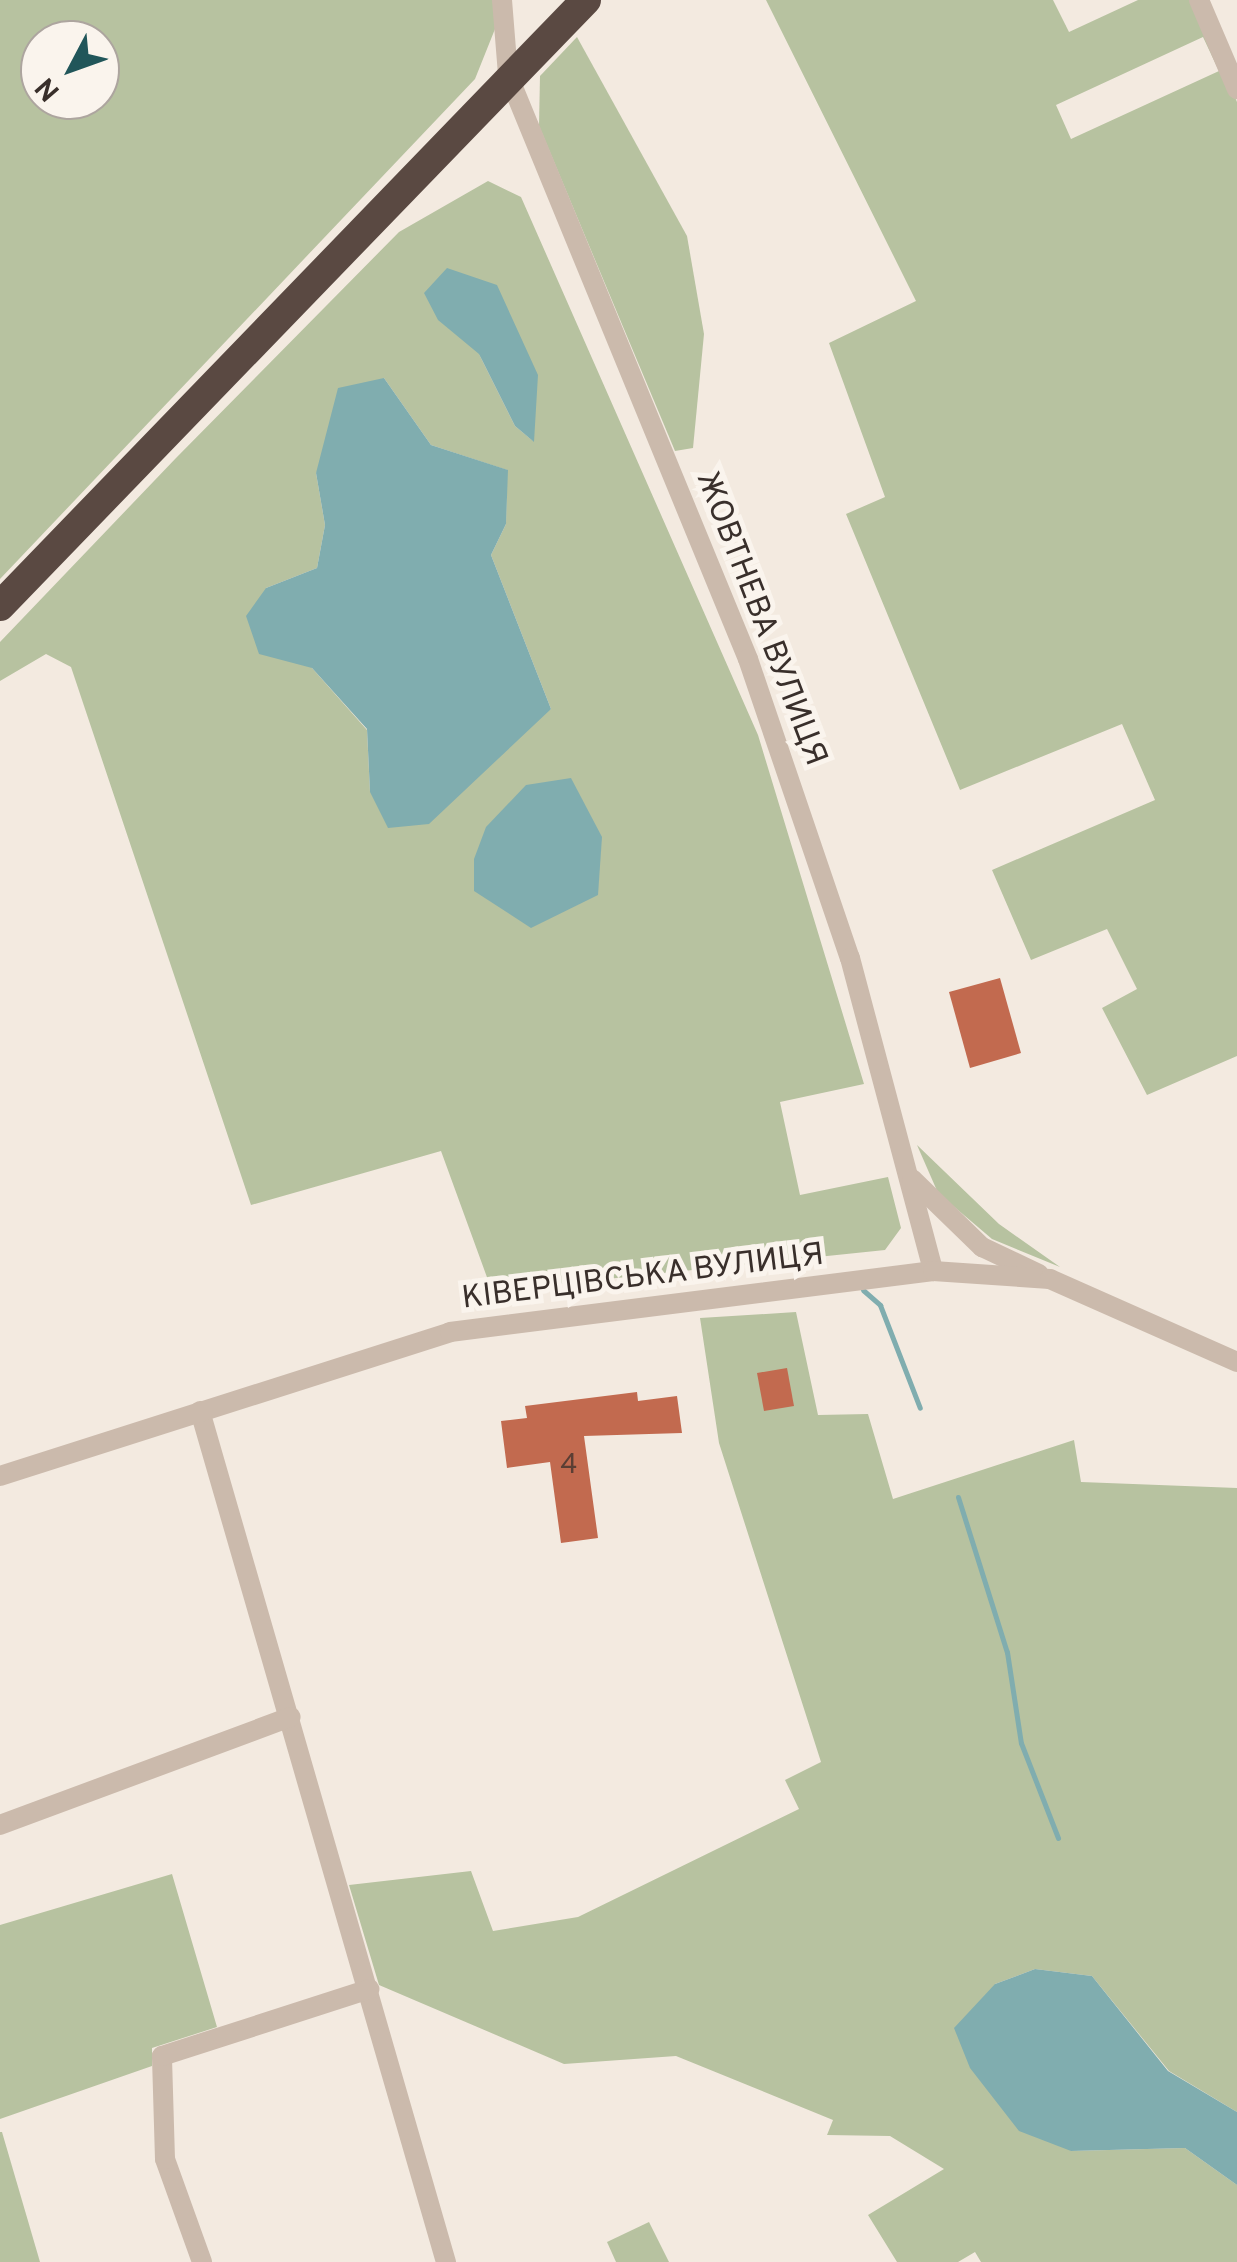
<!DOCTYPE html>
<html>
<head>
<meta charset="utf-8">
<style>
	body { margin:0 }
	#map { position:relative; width:1237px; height:2262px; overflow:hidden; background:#f3eae0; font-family:Overpass,sans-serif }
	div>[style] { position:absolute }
	.green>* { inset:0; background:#b7c2a0 }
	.water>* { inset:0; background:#80adaf }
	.stream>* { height:5px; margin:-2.5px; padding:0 2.5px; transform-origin:2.5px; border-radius:2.5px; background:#80adaf }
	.building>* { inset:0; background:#c26a4f }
	.minor>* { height:20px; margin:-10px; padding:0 10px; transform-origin:10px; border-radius:10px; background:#cbbaac }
	.highway>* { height:30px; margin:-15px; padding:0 15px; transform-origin:15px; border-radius:15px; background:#5a4942 }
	span { translate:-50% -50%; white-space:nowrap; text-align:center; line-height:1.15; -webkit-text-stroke:10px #faf4ed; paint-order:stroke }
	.number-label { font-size:28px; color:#5b3e34 }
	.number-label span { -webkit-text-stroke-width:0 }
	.street-label { font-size:32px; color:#392f2b }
	.north { position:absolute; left:20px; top:20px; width:100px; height:100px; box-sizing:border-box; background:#faf4ed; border:2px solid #ada59f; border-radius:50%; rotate:229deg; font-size:28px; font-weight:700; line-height:40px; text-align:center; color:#392f2b }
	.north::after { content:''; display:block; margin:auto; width:35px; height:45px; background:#21565a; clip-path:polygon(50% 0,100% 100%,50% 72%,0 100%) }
</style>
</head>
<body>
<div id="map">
	<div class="green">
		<i style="clip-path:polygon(evenodd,0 0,495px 0,497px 24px,475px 79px,0 579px,0 0,40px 40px,100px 40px,100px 100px,40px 100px,40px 40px)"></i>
		<i style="clip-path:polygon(evenodd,766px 0,1053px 0,1069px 32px,1138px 0,1194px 0,1237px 102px,1237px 1056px,1147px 1095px,1102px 1008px,1137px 989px,1107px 929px,1031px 960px,992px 870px,1155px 800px,1122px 724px,960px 790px,846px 514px,885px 497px,829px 343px,916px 301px,766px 0,1203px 37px,1219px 71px,1071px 139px,1056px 105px,1203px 37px)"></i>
		<i style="clip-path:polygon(577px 37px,687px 236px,704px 334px,693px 448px,675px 451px,539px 126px,540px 76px)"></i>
		<i style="clip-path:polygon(evenodd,488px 181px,521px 197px,758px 735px,864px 1084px,780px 1102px,800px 1195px,888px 1177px,901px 1228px,885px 1250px,492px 1291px,441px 1151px,251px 1205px,71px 667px,46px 654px,0 681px,0 642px,176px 458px,399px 232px,488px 181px,479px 354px,533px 441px,515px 426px,479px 354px,488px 181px,384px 378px,431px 445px,507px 470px,506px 524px,491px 555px,551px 709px,370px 792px,367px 730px,312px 668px,266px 588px,317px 568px,325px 525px,316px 473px,384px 378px)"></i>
		<i style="clip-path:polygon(917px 1145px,999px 1224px,1060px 1267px,992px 1239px,938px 1193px)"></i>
		<i style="clip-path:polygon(796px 1312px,818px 1415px,868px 1414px,893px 1499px,1074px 1440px,1081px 1482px,1237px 1488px,1237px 2112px,1169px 2071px,1092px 1976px,1035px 1969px,995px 1984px,1071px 2151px,1185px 2148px,1237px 2185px,1237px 2262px,981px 2262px,975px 2252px,958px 2262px,897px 2262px,868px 2215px,944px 2169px,890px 2136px,827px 2135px,833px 2120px,676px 2056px,564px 2064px,379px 1985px,349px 1885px,471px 1871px,493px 1931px,578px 1917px,799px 1809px,785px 1780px,821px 1762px,719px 1443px,700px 1318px)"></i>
		<i style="clip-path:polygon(172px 1874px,217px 2027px,152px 2048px,152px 2066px,0 2119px,0 1925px)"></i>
		<i style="clip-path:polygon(0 2132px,2px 2132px,40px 2262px,0 2262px)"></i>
		<i style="clip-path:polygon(649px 2222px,669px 2262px,616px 2262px,607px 2242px)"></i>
	</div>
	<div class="water">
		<i style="clip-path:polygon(447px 268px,497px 285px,538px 375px,534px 442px,515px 426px,479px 354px,438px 320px,424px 293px)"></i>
		<i style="clip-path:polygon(384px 378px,431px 445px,508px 470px,506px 524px,491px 555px,551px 709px,429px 824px,388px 828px,370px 792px,367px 729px,312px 668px,259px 654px,246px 616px,266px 588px,317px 568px,325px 525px,316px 473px,338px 388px)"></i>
		<i style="clip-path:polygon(571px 778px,602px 837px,598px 895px,531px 928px,474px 891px,474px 859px,486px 827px,526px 785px)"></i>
		<i style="clip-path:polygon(1035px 1969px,1092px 1976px,1168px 2071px,1237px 2112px,1237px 2185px,1185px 2148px,1071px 2151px,1019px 2131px,970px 2068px,954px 2028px,995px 1984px)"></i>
	</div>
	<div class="stream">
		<i style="left:803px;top:1243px;width:24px;rotate:54deg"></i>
		<i style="left:863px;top:1290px;width:23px;rotate:41deg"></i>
		<i style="left:880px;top:1305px;width:110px;rotate:68.8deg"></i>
		<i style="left:958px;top:1497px;width:163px;rotate:72.5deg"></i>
		<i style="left:1007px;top:1652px;width:92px;rotate:81.3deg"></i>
		<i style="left:1021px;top:1743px;width:102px;rotate:68.7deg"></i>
	</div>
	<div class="building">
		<i style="clip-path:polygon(1000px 978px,1021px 1053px,970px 1068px,949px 992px)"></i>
		<i style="clip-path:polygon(787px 1368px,794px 1406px,764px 1411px,757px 1373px)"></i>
		<i style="clip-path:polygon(637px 1392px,638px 1401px,677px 1396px,682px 1433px,584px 1436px,598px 1538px,561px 1543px,550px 1462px,507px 1468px,501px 1421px,527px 1418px,525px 1406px)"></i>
	</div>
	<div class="minor">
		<i style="left:502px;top:0;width:75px;rotate:85.4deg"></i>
		<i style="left:508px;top:75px;width:631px;rotate:67.66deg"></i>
		<i style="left:748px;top:659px;width:316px;rotate:71.2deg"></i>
		<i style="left:850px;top:958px;width:324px;rotate:75.1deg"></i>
		<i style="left:1199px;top:0;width:97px;rotate:66.9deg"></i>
		<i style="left:912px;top:1179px;width:98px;rotate:44.2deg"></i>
		<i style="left:982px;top:1247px;width:63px;rotate:25.3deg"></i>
		<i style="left:200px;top:1411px;width:886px;rotate:73.88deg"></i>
		<i style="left:0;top:1476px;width:472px;rotate:-17.7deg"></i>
		<i style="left:450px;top:1332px;width:487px;rotate:-7.2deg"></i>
		<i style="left:933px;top:1271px;width:117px;rotate:3.9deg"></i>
		<i style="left:1050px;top:1279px;width:205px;rotate:23.9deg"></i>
		<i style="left:0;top:1825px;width:310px;rotate:-20.4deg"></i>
		<i style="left:202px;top:2262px;width:109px;rotate:-109.8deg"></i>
		<i style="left:165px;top:2159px;width:103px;rotate:-91.7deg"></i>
		<i style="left:162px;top:2056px;width:218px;rotate:-17.9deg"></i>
	</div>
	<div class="highway">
		<i style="left:0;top:606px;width:843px;rotate:-45.96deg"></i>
	</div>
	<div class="number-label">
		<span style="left:569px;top:1466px">4</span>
	</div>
	<div class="street-label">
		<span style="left:760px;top:619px;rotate:69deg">ЖОВТНЕВА ВУЛИЦЯ</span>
		<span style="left:643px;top:1278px;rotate:-7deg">КІВЕРЦІВСЬКА ВУЛИЦЯ</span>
	</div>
	<div class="north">N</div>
</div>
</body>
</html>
